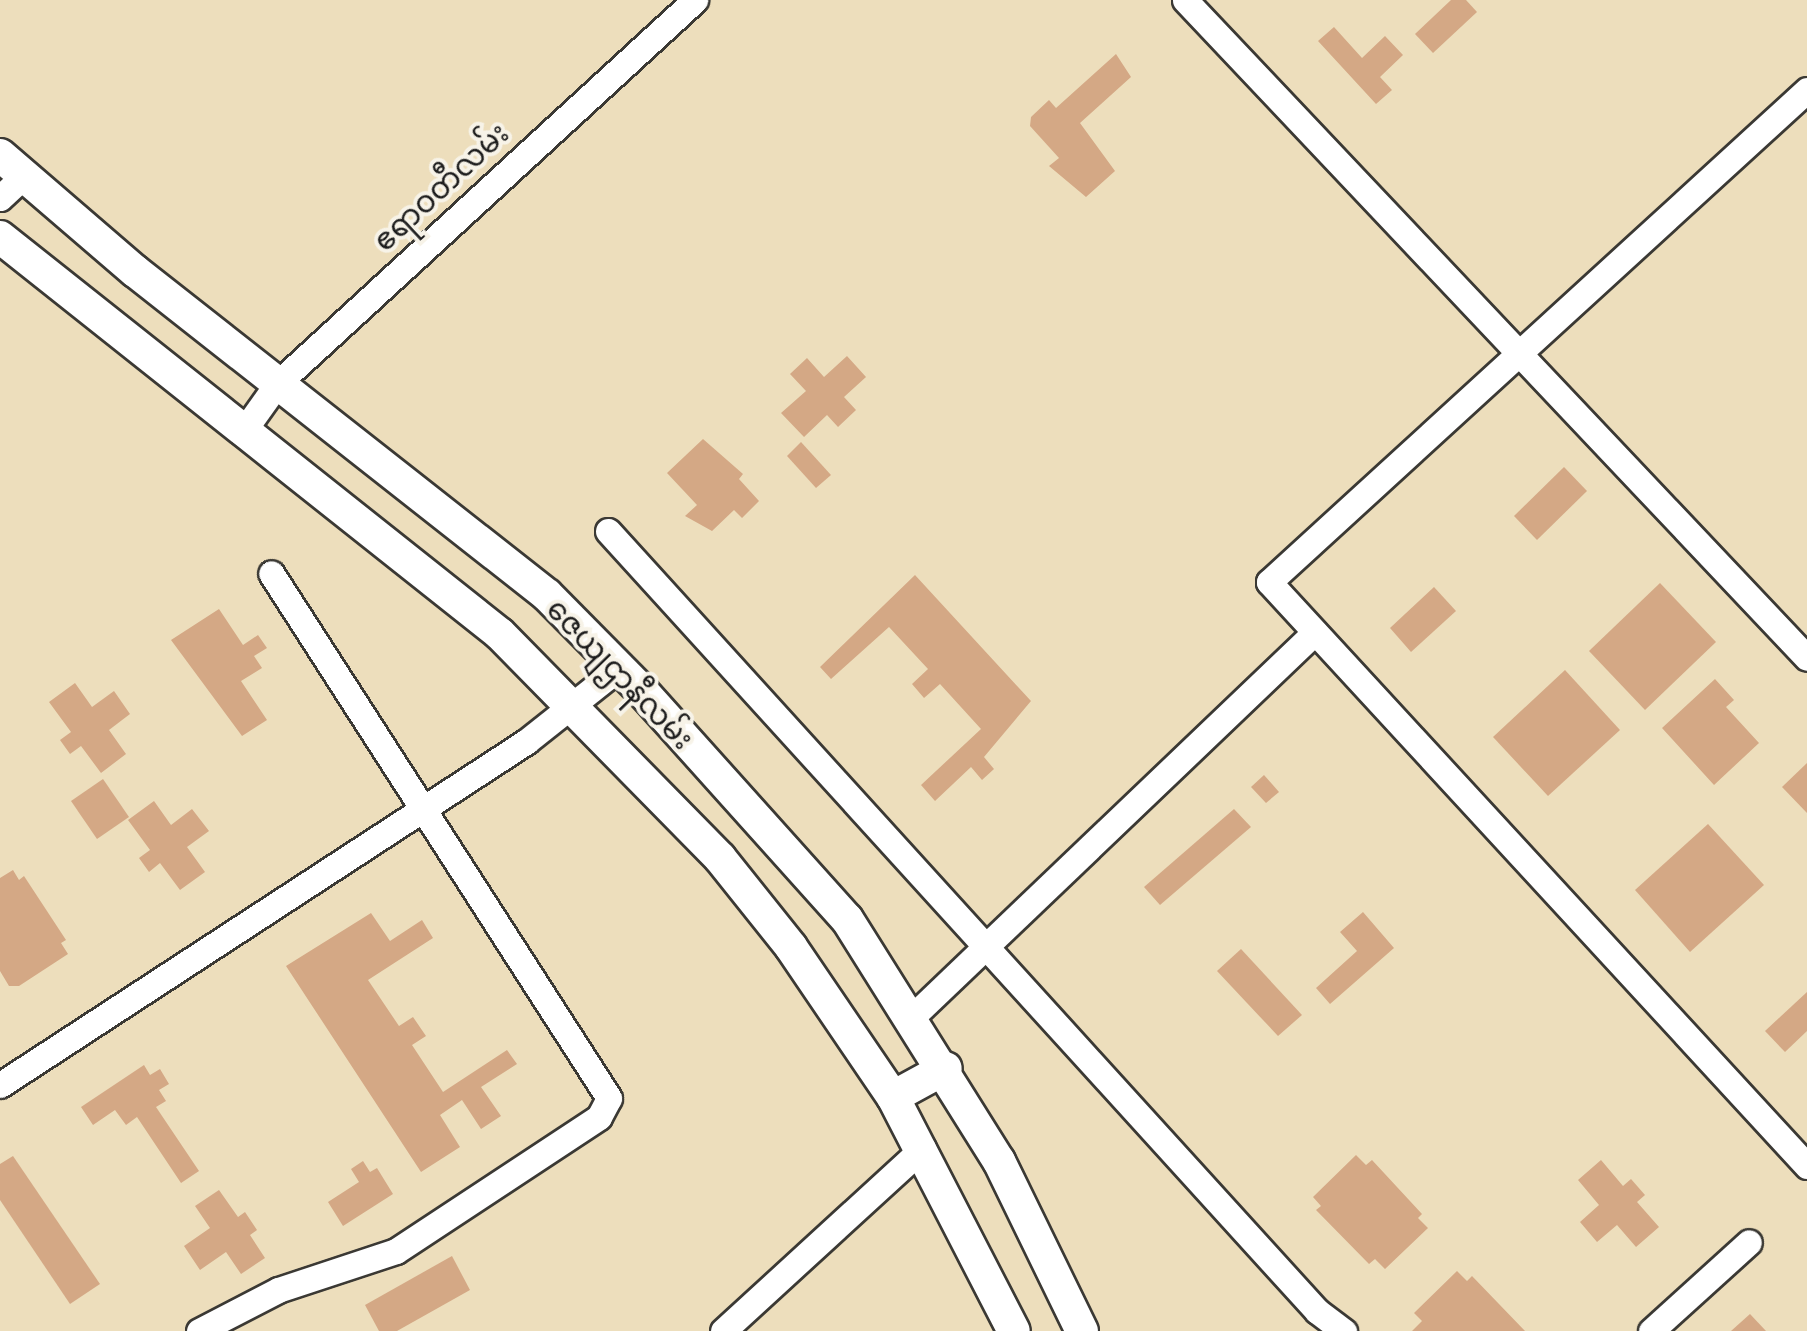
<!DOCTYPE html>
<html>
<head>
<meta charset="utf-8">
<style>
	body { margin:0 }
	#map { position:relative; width:1807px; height:1331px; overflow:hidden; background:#eddebc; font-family:Mali,"Noto Sans Myanmar",sans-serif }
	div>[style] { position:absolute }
	.building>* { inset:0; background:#d4a885 }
	.roads { filter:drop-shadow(2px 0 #3b3934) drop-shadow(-2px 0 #3b3934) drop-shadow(0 2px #3b3934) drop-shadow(0 -2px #3b3934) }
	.minor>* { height:25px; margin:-12.5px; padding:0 12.5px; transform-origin:12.5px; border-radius:12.5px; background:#fff }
	.major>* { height:32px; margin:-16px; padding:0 16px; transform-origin:16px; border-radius:16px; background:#fff }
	span { translate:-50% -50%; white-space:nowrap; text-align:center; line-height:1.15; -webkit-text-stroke:8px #f7f3e8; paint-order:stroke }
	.street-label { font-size:30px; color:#1c1c1c }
</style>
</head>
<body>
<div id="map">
	<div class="building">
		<i style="clip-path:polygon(1451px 0,1466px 0,1477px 12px,1433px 53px,1415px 34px)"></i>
		<i style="clip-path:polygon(1334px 27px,1362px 58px,1385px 36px,1403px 55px,1380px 77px,1392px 90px,1376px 104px,1318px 41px)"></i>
		<i style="clip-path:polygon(1116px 54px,1131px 77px,1080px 123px,1115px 171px,1086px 197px,1049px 166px,1059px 158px,1030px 126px,1031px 117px,1049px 100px,1056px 108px)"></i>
		<i style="clip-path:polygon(847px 356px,866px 377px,844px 397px,856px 410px,838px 427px,827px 415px,804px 437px,781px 413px,806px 391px,790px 374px,807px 358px,824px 377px)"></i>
		<i style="clip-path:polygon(703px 439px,743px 474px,739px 479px,759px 501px,742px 518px,734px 510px,712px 531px,685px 516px,697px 505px,667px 473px)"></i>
		<i style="clip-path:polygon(801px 442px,831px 475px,816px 488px,787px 456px)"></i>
		<i style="clip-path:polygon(1564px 467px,1587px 491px,1537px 540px,1514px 516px)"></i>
		<i style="clip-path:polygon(915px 575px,1031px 701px,984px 757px,994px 769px,982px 780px,971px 767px,935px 801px,921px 785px,981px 729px,940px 684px,924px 698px,912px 684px,928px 669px,889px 627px,831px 679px,820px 667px)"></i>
		<i style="clip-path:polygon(1660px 583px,1716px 642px,1645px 710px,1589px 651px)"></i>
		<i style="clip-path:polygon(1434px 587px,1456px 611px,1411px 652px,1390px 628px)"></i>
		<i style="clip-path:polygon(219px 609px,243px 645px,258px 635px,267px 648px,254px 656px,262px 668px,241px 681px,267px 720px,242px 736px,171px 640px)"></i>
		<i style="clip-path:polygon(1565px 670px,1620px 730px,1548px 796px,1493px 737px)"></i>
		<i style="clip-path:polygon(1715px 679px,1734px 700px,1726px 707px,1759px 743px,1714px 785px,1662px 728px)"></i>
		<i style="clip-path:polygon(75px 683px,92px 707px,114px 691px,130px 714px,109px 730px,126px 754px,101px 773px,81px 746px,70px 754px,60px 740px,71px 732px,49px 702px)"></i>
		<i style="clip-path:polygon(1807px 763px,1807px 813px,1782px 787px)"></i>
		<i style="clip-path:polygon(1264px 775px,1279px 792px,1266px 803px,1251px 787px)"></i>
		<i style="clip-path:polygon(103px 779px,129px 817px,97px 839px,71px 801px)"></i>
		<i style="clip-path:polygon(154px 801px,171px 825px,192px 809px,209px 831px,187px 847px,205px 872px,180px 890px,160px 863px,149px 872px,139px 858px,150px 850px,128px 820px)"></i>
		<i style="clip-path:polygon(1234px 809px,1251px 827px,1160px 905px,1144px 887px)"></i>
		<i style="clip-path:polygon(1708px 824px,1764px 885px,1690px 952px,1635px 890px)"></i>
		<i style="clip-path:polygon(13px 870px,19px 880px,24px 876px,66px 940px,61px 943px,68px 954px,19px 986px,9px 986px,0 971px,0 878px)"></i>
		<i style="clip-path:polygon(1363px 912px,1394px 948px,1330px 1004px,1316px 988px,1357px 951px,1340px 932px)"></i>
		<i style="clip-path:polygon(371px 913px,390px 941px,422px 920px,433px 938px,368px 980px,399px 1026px,413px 1017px,426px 1036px,412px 1045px,443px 1092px,507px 1050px,517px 1064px,481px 1087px,501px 1116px,481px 1129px,462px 1100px,440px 1115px,460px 1147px,421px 1172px,286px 966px)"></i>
		<i style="clip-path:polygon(1241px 949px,1302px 1015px,1278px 1036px,1217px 971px)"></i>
		<i style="clip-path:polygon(1807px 992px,1807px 1031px,1785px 1052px,1765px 1031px)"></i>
		<i style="clip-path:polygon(144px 1065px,150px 1075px,160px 1069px,169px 1084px,159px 1090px,166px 1101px,156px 1107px,199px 1171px,181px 1183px,137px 1117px,126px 1125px,115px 1110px,93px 1125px,81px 1107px)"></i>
		<i style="clip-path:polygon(1356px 1155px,1366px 1165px,1372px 1160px,1422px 1214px,1418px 1218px,1428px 1228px,1385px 1269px,1375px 1259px,1369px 1264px,1316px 1210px,1321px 1206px,1313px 1197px)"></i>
		<i style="clip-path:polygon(13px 1156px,100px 1284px,70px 1304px,0 1200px,0 1164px)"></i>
		<i style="clip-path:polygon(1601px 1160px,1623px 1186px,1631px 1179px,1645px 1195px,1637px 1202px,1659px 1227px,1636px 1247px,1617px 1225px,1597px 1242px,1580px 1222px,1599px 1205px,1578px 1180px)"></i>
		<i style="clip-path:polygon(363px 1161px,370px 1172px,377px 1168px,393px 1194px,343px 1226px,328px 1202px,359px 1182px,351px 1169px)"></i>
		<i style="clip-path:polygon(219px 1190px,238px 1217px,245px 1212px,257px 1230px,250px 1235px,265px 1258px,241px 1274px,226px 1252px,200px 1270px,184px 1246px,210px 1228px,195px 1206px)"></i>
		<i style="clip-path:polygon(452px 1256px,470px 1290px,397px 1331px,379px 1331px,365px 1305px)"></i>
		<i style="clip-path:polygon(1457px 1271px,1467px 1281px,1472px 1276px,1525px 1331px,1412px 1331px,1422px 1321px,1414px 1313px)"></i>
		<i style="clip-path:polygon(1750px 1314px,1766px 1331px,1731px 1331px)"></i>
	</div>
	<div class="roads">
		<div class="minor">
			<i style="left:1185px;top:0;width:905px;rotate:46.61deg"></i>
			<i style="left:1807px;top:90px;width:729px;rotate:137.56deg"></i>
			<i style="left:1269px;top:582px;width:794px;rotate:47.35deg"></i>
			<i style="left:0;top:198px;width:33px;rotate:-43deg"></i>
			<i style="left:242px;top:433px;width:60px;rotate:-54.5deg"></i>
			<i style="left:277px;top:384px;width:568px;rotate:-42.57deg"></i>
			<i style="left:608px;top:531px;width:1054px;rotate:47.73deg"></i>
			<i style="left:1317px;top:1311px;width:34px;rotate:37deg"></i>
			<i style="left:912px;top:1017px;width:557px;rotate:-43.69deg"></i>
			<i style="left:0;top:1085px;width:629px;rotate:-33.13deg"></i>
			<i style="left:527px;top:741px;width:117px;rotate:-38.4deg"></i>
			<i style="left:199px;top:1331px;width:89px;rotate:-27.4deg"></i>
			<i style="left:278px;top:1290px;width:124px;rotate:-18.3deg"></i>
			<i style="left:396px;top:1251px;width:243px;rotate:-33.4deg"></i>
			<i style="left:599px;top:1117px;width:21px;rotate:-62deg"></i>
			<i style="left:609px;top:1098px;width:624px;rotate:-122.77deg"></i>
			<i style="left:723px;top:1331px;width:271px;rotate:-42.5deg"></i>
			<i style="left:1651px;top:1331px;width:132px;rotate:-42.2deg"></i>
		</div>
		<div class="major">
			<i style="left:0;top:155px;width:178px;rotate:40.7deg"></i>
			<i style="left:135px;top:271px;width:524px;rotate:38.18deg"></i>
			<i style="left:547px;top:595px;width:136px;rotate:45.3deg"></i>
			<i style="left:643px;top:692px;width:305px;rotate:48.1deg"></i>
			<i style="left:847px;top:919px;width:286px;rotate:57.9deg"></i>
			<i style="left:999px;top:1161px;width:189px;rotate:64deg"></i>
			<i style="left:0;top:237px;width:638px;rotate:38.45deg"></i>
			<i style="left:500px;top:634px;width:314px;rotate:45.5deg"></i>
			<i style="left:720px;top:858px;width:114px;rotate:51.4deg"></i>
			<i style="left:791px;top:947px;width:181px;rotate:55.8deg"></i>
			<i style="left:893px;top:1097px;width:263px;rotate:62.7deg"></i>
			<i style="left:893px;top:1097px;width:60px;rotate:-28.7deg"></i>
		</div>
	</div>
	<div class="street-label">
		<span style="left:440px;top:186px;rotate:-43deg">ဧရာဝတီလမ်း</span>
		<span style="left:621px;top:673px;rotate:46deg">ဇေယျဌာနီလမ်း</span>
	</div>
</div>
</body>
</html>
